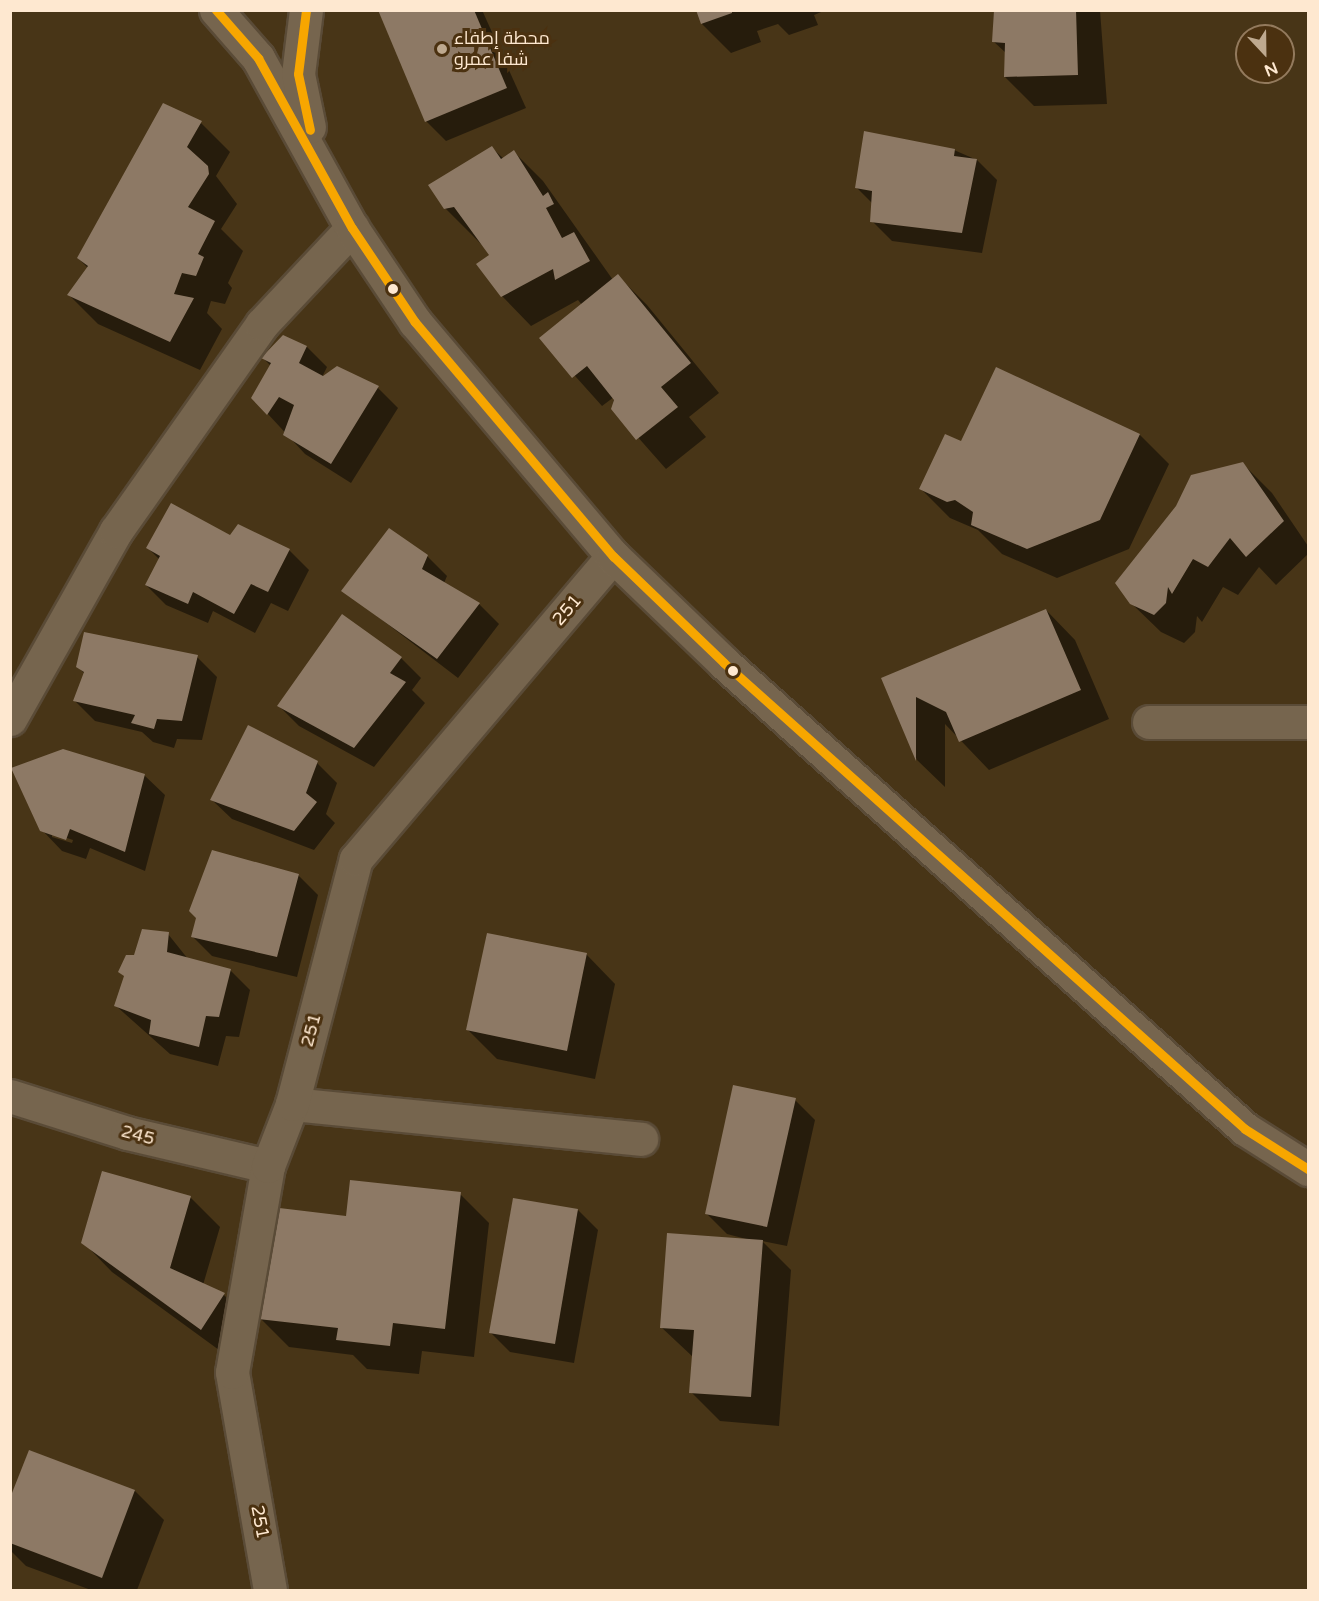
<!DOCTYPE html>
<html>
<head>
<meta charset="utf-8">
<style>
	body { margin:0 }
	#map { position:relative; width:1319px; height:1601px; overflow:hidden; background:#483517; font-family:"Varela Round",Cairo,sans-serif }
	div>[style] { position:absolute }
	.shadow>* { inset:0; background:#0007 }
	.building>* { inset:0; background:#8d7965 }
	.roads { filter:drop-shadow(2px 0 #5a4b37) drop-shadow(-2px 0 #5a4b37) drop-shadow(0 2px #5a4b37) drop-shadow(0 -2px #5a4b37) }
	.minor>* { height:33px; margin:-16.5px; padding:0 16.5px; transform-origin:16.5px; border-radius:16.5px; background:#76654e }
	.secondary>* { height:33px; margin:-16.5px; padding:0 16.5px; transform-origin:16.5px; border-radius:16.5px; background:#76654e }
	.bus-1>* { height:9px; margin:-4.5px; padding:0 4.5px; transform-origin:4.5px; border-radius:4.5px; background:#f7a600 }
	.dots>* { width:16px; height:16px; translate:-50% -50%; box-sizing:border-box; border:3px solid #4b3110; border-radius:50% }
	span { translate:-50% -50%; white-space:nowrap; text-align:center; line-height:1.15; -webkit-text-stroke:6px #4b3110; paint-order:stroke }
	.poi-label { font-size:18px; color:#fee8d0 }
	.left { translate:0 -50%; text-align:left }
	.street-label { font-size:18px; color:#fee8d0 }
	.frame { position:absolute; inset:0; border:12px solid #fee8d0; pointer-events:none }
	.north { position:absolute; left:1235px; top:24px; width:60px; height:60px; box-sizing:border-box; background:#4b3110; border:2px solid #937a5d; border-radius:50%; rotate:158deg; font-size:16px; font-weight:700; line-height:24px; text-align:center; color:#fee8d0 }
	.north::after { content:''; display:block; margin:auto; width:21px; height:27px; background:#bea98f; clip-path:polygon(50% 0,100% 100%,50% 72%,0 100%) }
</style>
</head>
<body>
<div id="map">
	<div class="shadow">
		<i style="clip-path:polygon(380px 10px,482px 10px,526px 108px,446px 141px,426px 121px)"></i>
		<i style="clip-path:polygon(698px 10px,826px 10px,814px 15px,818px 25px,789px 35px,778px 24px,757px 31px,761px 42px,731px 53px,702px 24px)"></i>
		<i style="clip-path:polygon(994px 10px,1100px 10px,1107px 104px,1034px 106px,1005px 77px,1006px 53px,993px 41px)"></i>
		<i style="clip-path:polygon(201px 123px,230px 152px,216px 176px,237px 204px,221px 229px,243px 251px,228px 283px,232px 288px,225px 304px,211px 301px,207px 313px,222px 329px,200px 370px,98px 324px,69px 295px,88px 268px,78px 258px)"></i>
		<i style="clip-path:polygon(492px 148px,504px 159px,514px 152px,543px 181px,613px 280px,618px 276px,647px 305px,719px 393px,689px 417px,706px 437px,666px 469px,613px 409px,614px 397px,602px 406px,541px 338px,582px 305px,578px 300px,531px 326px,502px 296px,492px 255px,445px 208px)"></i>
		<i style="clip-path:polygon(954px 150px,977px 160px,997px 180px,982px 253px,892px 241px,872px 221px,873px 204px,857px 188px)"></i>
		<i style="clip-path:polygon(283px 337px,307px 347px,327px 367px,321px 379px,378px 388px,398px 408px,351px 483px,305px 454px,253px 398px,271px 366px,263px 358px)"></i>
		<i style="clip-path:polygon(996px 369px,1140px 435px,1169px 464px,1129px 549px,1057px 578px,1002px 554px,978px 530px,950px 518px,921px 489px,961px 443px)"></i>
		<i style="clip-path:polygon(1242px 463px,1272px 493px,1308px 546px,1308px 554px,1276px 585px,1259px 567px,1238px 595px,1223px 587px,1202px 622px,1197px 616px,1195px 632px,1184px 643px,1161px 632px,1131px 603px)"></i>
		<i style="clip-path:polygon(230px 537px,289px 550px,309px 570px,288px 611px,271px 603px,255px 633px,213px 611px,208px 623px,166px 605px,146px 585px,160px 560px,148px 548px)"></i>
		<i style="clip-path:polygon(427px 556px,447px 576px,444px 583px,479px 604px,499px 624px,458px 678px,343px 590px)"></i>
		<i style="clip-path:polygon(1046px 610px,1075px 640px,1109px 719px,989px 770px,945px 724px,945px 787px,917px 760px,883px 679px)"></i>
		<i style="clip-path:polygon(197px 657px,217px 677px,202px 740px,177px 739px,174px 748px,153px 742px,142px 732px,95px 721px,75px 701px,85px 674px,77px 666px)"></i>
		<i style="clip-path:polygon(401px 658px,421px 678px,412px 690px,425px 703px,374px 767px,299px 726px,279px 706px)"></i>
		<i style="clip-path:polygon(317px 763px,337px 783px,326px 814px,335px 823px,314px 850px,232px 819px,212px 800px)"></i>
		<i style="clip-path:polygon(evenodd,144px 775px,165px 795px,145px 871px,90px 848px,86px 859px,62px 851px,42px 830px,144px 775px,52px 833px,73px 840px,72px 843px,52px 837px,52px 833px)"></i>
		<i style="clip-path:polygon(298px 875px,318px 895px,297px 977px,212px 956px,192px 936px)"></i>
		<i style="clip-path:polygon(168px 934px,188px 959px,230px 970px,250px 990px,239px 1037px,226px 1036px,218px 1066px,170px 1054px,115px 1005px,135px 956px)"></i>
		<i style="clip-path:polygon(586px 954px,615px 984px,595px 1079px,497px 1059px,468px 1030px)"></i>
		<i style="clip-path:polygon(795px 1100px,815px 1120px,787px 1246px,762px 1241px,791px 1270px,779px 1426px,720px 1421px,691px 1392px,693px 1357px,661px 1327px,750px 1240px,727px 1234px,707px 1214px)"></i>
		<i style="clip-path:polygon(103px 1173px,191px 1198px,220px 1227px,203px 1285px,224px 1295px,253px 1324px,230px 1358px,112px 1272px,83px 1242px)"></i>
		<i style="clip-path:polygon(460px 1194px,489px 1223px,474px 1357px,422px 1351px,419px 1374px,367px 1369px,353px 1355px,289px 1347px,260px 1318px,347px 1217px)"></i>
		<i style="clip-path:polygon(578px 1210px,598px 1230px,574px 1363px,510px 1352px,490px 1332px)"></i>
		<i style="clip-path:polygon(135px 1491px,164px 1520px,137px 1590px,91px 1590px,26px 1566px,10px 1550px,10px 1502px)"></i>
	</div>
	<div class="building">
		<i style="clip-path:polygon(378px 10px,474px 10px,507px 88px,425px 122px)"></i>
		<i style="clip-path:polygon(696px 10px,732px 10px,732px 13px,701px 24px)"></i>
		<i style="clip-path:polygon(994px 10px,1076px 10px,1078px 75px,1004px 77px,1005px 43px,992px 42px)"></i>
		<i style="clip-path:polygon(163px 103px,202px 121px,187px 147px,208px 166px,209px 174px,188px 207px,215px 221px,198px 254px,204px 257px,196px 276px,182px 273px,174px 294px,194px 298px,170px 342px,67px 295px,88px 266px,77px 258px)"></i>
		<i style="clip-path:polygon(864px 131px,955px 149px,954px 156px,977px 159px,962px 233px,870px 222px,872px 191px,855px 188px)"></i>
		<i style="clip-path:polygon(492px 146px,501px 159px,514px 150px,543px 196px,548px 192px,554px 204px,546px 208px,562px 238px,574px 232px,590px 261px,555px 280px,553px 269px,501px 297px,476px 264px,489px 255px,454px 207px,444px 209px,428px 185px)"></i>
		<i style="clip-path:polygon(618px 274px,691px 363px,661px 387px,678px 407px,636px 440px,611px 409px,614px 400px,587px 366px,572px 378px,539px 338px)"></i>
		<i style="clip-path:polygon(283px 335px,307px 346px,299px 363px,323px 376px,337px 366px,379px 386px,331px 464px,283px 435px,294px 405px,279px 397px,267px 415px,251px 398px,271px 363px,261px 358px)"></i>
		<i style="clip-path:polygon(996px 367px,1140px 434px,1100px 520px,1027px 549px,971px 525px,973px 512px,955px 500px,947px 502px,919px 489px,945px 434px,961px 441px)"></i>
		<i style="clip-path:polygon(1243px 462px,1284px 521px,1246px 557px,1230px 538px,1208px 567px,1193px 559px,1172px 594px,1168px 587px,1166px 603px,1154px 615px,1130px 604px,1115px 583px,1176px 506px,1191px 475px)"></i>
		<i style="clip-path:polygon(171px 503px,230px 535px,238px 524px,290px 549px,268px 592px,251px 584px,234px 614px,193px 592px,188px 604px,145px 585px,160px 556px,146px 548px)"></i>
		<i style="clip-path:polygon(389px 528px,428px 555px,422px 569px,480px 603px,437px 659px,341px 591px)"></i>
		<i style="clip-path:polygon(1046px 609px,1081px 690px,959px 742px,946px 712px,916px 697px,916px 761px,881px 678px)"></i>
		<i style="clip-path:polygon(342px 614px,402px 657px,390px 673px,406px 682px,354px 748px,277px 706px)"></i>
		<i style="clip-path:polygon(84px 632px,198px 655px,182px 721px,157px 719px,154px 729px,131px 723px,135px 715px,73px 701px,84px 672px,76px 667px)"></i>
		<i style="clip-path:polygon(248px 725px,318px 761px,306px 793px,317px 802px,294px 831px,210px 800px)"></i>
		<i style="clip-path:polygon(63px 749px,145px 774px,125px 852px,70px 829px,66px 840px,40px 831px,11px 768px)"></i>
		<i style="clip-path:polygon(212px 850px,299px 874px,277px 957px,191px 937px,196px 918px,189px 911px)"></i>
		<i style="clip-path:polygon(142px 929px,169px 932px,167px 952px,231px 969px,219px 1017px,206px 1016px,199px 1047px,149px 1034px,151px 1020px,114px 1006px,124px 976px,118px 972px,126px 955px,134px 955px)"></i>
		<i style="clip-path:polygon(487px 933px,587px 953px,567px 1051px,466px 1030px)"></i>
		<i style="clip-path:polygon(733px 1085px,796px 1098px,767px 1227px,705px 1214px)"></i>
		<i style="clip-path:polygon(102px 1171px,191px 1196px,170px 1268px,225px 1293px,201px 1330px,81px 1243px)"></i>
		<i style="clip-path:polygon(350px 1180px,461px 1192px,445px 1329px,393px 1323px,390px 1346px,336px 1340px,338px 1328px,258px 1319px,271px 1207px,346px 1216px)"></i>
		<i style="clip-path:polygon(513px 1198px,578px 1209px,555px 1344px,489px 1333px)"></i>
		<i style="clip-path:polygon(667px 1233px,763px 1240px,751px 1397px,689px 1393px,694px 1330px,660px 1328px)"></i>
		<i style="clip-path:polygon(29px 1450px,135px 1490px,102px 1578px,10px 1543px,10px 1498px)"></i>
	</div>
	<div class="roads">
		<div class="minor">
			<i style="left:10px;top:719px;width:216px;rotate:-60.6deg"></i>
			<i style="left:116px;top:531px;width:253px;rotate:-54.8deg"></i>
			<i style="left:262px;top:324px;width:132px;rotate:-46.8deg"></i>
			<i style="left:1149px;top:722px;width:159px"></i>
			<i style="left:10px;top:1096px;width:123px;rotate:17.5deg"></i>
			<i style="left:127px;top:1133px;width:145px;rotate:13.2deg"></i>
			<i style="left:292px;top:1104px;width:351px;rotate:5.7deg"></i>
			<i style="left:270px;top:1590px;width:221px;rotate:-99.9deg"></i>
			<i style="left:232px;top:1372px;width:209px;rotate:-80.1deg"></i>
			<i style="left:268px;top:1166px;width:66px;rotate:-68.8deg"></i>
			<i style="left:292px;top:1104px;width:253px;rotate:-75.4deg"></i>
			<i style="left:356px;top:859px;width:397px;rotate:-49.7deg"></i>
		</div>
		<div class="secondary">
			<i style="left:216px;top:10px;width:64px;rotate:48.8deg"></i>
			<i style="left:258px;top:58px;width:194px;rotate:61.1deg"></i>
			<i style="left:352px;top:228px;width:113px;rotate:56.2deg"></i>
			<i style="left:415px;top:322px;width:307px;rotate:49.8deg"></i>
			<i style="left:613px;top:556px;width:154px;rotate:43.9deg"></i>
			<i style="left:724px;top:663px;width:699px;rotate:41.81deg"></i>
			<i style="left:1245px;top:1129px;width:75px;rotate:32.4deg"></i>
			<i style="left:306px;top:10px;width:64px;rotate:97.1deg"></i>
			<i style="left:298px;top:74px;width:54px;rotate:78.3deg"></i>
		</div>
	</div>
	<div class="bus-1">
		<i style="left:216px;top:10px;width:64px;rotate:48.8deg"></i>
		<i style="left:258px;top:58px;width:194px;rotate:61.1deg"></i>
		<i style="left:352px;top:228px;width:113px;rotate:56.2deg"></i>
		<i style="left:415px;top:322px;width:307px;rotate:49.8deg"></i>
		<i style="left:613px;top:556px;width:154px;rotate:43.9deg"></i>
		<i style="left:724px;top:663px;width:699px;rotate:41.81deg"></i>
		<i style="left:1245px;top:1129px;width:75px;rotate:32.4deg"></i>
		<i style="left:306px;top:10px;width:64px;rotate:97.1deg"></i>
		<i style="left:298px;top:74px;width:57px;rotate:77.9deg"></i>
	</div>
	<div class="dots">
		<i style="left:442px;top:49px;background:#bea98f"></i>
		<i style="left:393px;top:289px;background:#fee8d0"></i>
		<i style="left:733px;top:671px;background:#fee8d0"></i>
	</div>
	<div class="poi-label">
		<span class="left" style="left:454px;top:49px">محطة إطفاء<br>شفا عمرو</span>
	</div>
	<div class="street-label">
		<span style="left:567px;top:610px;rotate:-50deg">251</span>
		<span style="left:311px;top:1030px;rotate:-75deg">251</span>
		<span style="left:138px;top:1135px;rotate:15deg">245</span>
		<span style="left:260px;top:1522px;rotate:79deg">251</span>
	</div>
	<div class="frame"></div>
	<div class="north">N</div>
</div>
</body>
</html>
